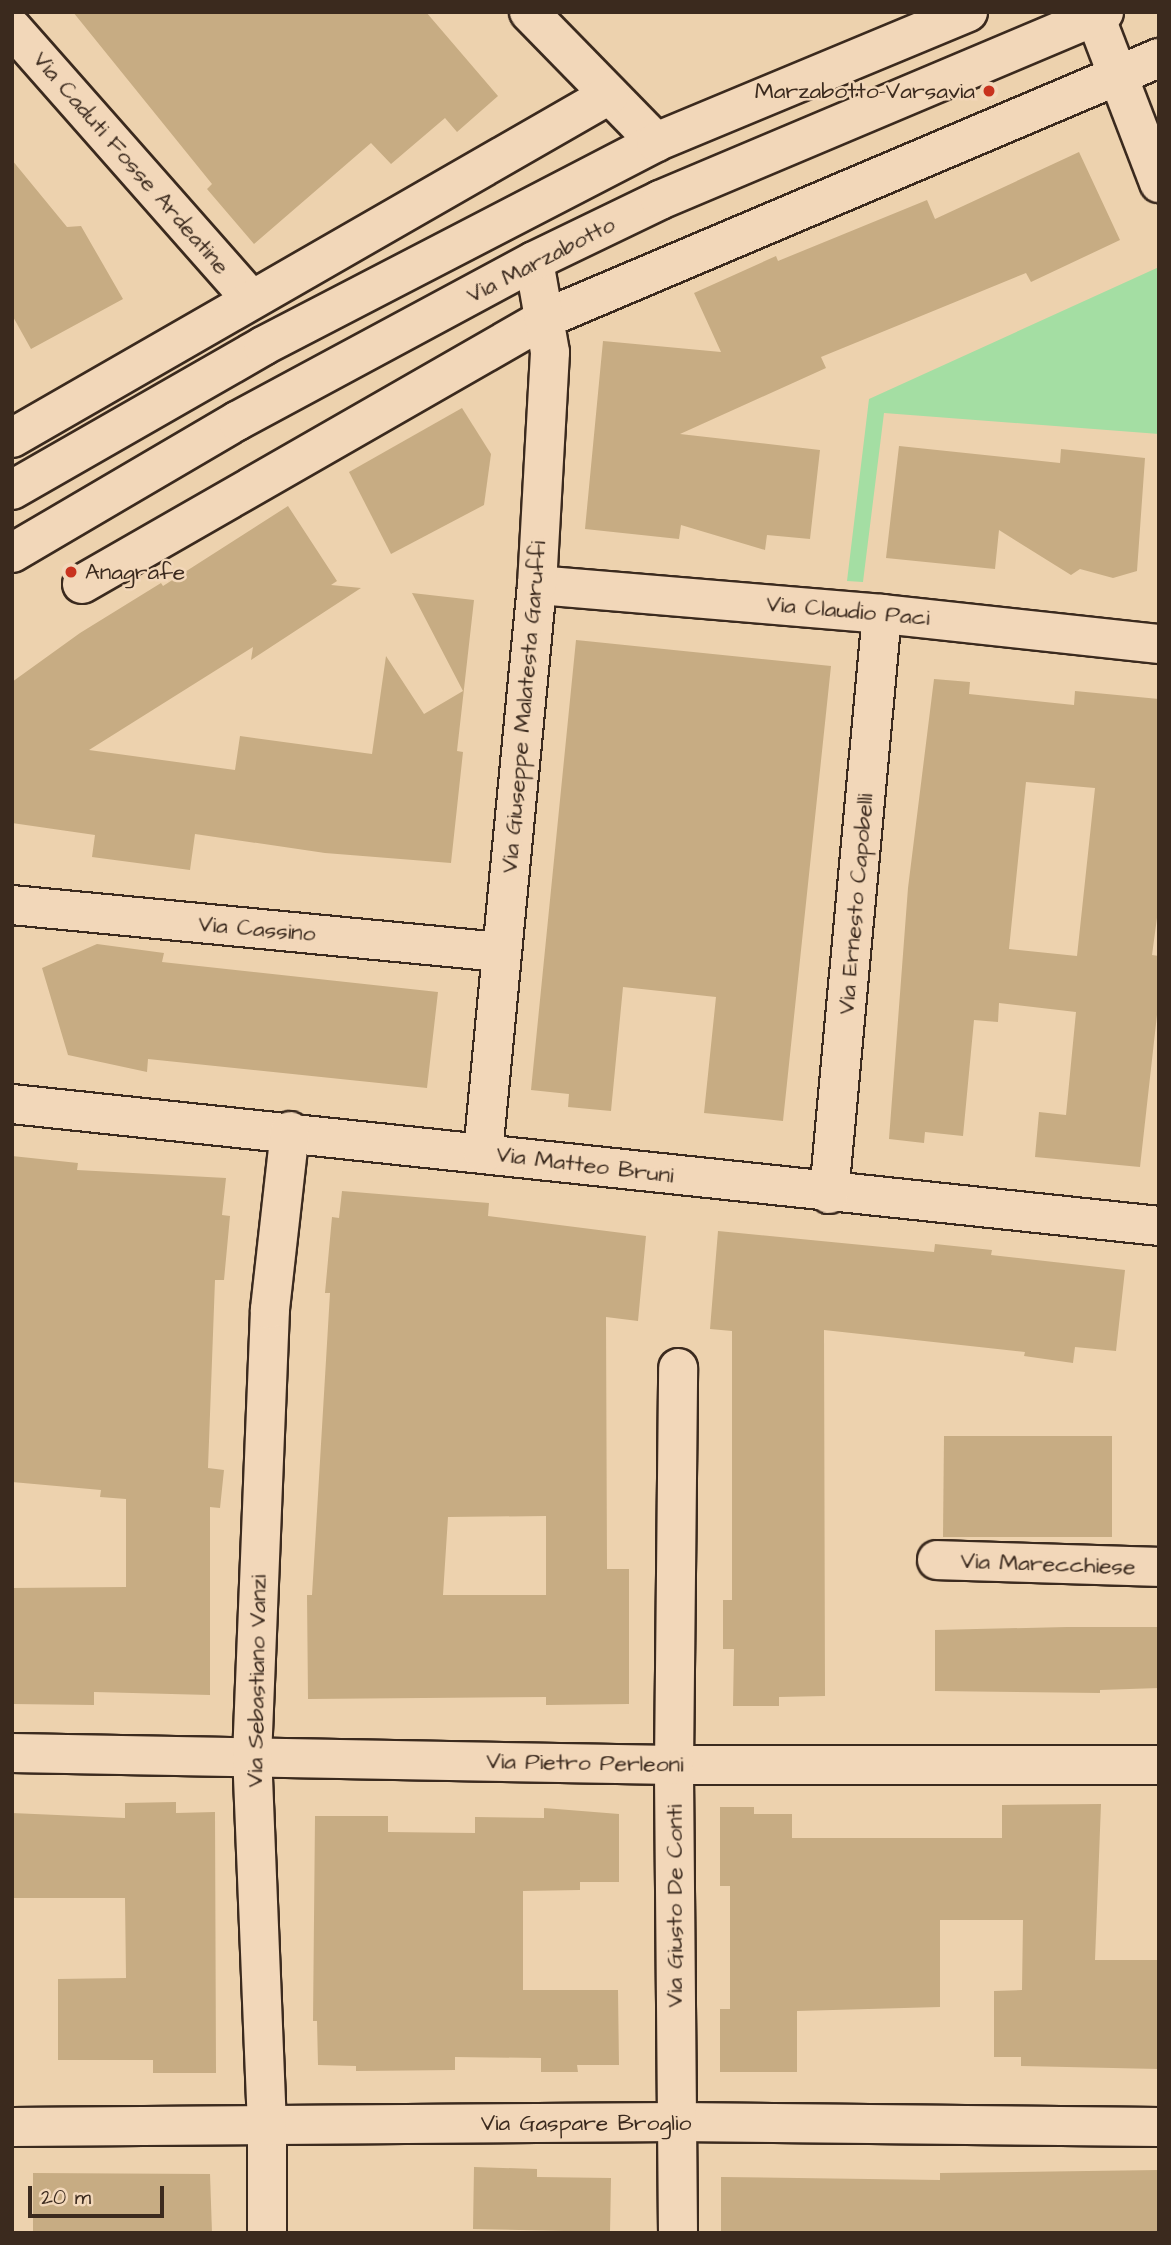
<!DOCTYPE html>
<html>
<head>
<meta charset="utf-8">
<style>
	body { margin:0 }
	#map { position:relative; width:1171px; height:2245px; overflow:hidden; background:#edd2ae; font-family:"Architects Daughter",sans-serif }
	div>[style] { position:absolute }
	.green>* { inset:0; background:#a4dea3 }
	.building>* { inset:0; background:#c7ac83 }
	.roads { filter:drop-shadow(2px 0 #3b2a1e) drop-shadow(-2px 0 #3b2a1e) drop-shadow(0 2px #3b2a1e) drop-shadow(0 -2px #3b2a1e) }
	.minor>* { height:38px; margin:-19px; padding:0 19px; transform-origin:19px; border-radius:19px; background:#f2d7b9 }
	.secondary>* { height:38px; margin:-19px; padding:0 19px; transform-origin:19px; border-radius:19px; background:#f2d7b9 }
	.dots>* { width:19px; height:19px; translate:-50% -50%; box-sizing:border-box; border:4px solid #f2d7b9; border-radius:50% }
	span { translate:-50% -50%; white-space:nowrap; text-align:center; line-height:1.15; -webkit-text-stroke:5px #f2d7b9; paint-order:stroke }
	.poi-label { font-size:23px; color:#3b2a1e }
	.right { translate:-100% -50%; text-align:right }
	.left { translate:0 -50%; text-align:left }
	.street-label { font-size:23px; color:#3b2a1e }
	.frame { position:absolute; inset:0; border:14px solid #3b2a1e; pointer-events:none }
	.scale { position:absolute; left:28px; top:2186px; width:136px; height:32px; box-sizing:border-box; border:4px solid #3b2a1e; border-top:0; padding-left:9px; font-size:21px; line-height:24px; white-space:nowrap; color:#3b2a1e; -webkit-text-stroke:5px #f2d7b9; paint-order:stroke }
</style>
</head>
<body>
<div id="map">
	<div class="green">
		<i style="clip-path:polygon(1159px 267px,1159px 434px,884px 413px,863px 582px,847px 581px,869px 399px)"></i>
	</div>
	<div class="building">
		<i style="clip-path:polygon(73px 12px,426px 12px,498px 96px,457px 132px,445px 118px,391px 164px,371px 143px,254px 244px,207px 189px,212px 184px)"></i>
		<i style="clip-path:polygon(1079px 152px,1120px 240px,1031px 282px,1026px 273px,821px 357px,826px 368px,680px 434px,820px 450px,810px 539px,767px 535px,765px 550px,681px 525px,679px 539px,585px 529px,603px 341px,721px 352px,694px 293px,776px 256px,778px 261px,927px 200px,935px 219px)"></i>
		<i style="clip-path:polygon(12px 160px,67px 227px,81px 226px,123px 299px,31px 349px,12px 315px)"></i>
		<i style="clip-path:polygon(462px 408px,491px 454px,484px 505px,391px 554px,349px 472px)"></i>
		<i style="clip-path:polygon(899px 446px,1060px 463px,1061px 449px,1145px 458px,1137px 571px,1113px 578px,1080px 569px,1071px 575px,999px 530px,995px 569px,886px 558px)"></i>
		<i style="clip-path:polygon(288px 506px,337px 581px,331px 585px,361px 588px,251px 660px,253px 647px,89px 750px,235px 770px,240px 736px,372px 754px,386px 656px,424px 714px,463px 691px,412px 593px,474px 600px,457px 751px,463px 752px,451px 863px,325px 853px,195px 834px,190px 870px,92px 857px,95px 835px,12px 823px,12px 682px,80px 633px,161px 583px,163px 586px)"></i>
		<i style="clip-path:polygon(576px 640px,831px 666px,783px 1121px,704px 1113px,716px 997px,623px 987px,611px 1111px,568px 1107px,569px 1094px,531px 1090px)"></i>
		<i style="clip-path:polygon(evenodd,934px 679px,970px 682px,969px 694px,1074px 705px,1075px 691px,1159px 699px,1159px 903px,1152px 955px,1159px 956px,1159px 997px,1140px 1167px,1035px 1157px,1039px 1112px,1066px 1115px,1076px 1012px,999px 1003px,998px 1022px,974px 1020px,963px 1136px,925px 1132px,924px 1143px,889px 1139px,908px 888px,934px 679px,1026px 782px,1095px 788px,1077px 956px,1009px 949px,1026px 782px)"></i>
		<i style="clip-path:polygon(97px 944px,164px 953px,162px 962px,438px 992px,427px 1088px,148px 1059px,147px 1072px,68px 1055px,42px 968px)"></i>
		<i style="clip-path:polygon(12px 1156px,78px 1163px,77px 1170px,226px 1178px,222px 1215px,230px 1216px,224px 1280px,215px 1280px,208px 1468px,224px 1470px,220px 1508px,210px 1507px,210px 1695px,94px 1692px,94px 1705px,12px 1704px,12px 1588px,126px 1587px,126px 1499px,100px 1497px,101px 1490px,12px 1482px)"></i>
		<i style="clip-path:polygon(evenodd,342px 1191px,489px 1203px,488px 1216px,646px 1236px,638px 1321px,606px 1317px,607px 1569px,629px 1569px,629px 1704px,546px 1705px,546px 1697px,308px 1699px,307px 1595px,312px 1595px,330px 1293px,325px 1293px,332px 1217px,339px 1218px,342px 1191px,546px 1516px,546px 1595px,443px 1595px,448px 1517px,546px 1516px)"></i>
		<i style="clip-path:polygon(718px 1231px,934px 1252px,935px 1244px,992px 1250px,991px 1255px,1125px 1270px,1116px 1351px,1075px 1347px,1073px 1363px,1024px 1356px,1025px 1352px,824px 1330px,825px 1696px,779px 1697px,779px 1706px,733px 1706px,734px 1649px,723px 1649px,723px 1600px,732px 1600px,732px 1331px,710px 1329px)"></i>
		<i style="clip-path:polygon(944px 1436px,1112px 1436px,1112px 1537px,943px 1537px)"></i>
		<i style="clip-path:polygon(1067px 1627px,1159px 1627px,1159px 1688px,1100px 1690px,1100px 1693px,935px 1691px,935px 1630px)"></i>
		<i style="clip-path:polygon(176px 1802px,176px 1813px,215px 1812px,216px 2073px,153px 2073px,153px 2060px,58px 2060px,58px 1979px,126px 1978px,125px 1898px,12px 1898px,12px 1813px,125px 1818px,125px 1803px)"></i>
		<i style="clip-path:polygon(1101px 1804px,1095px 1960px,1159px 1960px,1159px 2069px,1021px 2066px,1021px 2057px,994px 2057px,994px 1991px,1022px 1990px,1023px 1920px,940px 1920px,940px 2007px,797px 2011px,797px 2072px,720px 2072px,720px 2009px,730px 2009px,730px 1886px,720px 1886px,720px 1807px,754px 1807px,754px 1814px,792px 1814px,792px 1838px,1002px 1838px,1002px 1805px)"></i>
		<i style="clip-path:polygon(544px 1808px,619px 1814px,619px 1882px,580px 1882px,580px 1890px,523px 1891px,523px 1990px,618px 1990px,619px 2065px,577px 2065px,578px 2072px,541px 2072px,541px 2058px,455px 2057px,455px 2070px,356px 2071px,356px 2066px,318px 2065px,317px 2021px,313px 2021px,315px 1816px,388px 1816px,388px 1832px,475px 1833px,475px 1817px,544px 1818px)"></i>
		<i style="clip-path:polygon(474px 2167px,537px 2169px,537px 2177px,611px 2178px,610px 2232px,473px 2229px)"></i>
		<i style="clip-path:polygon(1159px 2170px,1159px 2233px,721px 2233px,721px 2177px,940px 2180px,940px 2173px)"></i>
		<i style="clip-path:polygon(33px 2173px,210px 2174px,212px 2233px,33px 2231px)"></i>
	</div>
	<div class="roads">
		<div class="minor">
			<i style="left:529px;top:12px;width:182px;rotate:45.7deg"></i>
			<i style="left:1095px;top:16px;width:179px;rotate:69deg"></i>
			<i style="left:12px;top:28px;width:360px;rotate:48.6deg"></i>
			<i style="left:12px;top:438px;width:689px;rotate:-29.88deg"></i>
			<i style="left:82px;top:584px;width:533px;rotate:-29.84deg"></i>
			<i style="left:544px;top:319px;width:668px;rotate:-23deg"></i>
			<i style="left:537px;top:585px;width:346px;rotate:4.8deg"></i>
			<i style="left:882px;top:614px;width:279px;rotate:6.2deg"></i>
			<i style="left:12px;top:905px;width:492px;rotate:5.5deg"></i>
			<i style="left:12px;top:1104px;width:1153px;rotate:6.07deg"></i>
			<i style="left:483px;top:1153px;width:571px;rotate:-84.57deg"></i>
			<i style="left:537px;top:585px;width:233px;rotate:-86.8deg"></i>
			<i style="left:550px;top:352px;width:92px;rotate:-100deg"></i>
			<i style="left:829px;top:1194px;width:582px;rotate:-84.78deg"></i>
			<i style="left:937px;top:1560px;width:222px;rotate:1.8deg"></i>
			<i style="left:12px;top:1753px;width:662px;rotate:1.04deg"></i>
			<i style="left:674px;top:1765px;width:485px"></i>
			<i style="left:12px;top:2127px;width:665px;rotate:-0.43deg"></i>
			<i style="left:677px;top:2122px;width:482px;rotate:0.6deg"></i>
			<i style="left:267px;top:2233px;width:107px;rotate:-90deg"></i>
			<i style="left:267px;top:2126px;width:368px;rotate:-92.3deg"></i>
			<i style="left:252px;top:1758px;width:449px;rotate:-87.7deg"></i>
			<i style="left:270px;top:1309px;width:179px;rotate:-83.6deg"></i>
			<i style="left:678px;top:2233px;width:468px;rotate:-90.5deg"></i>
			<i style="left:674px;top:1765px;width:397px;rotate:-89.4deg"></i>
		</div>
		<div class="secondary">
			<i style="left:12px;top:490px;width:289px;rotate:-29.8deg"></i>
			<i style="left:263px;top:346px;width:443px;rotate:-27.4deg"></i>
			<i style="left:656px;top:142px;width:338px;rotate:-22.6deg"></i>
			<i style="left:12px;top:553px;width:261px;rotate:-30.4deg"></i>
			<i style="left:237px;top:421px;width:337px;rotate:-28.3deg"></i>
			<i style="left:534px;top:261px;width:140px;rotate:-25.8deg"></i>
			<i style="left:660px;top:200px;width:482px;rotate:-22.9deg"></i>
		</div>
	</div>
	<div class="dots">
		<i style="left:989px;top:91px;background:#c8321e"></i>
		<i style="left:71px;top:572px;background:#c8321e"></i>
	</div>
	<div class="poi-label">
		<span class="right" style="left:975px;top:91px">Marzabotto-Varsavia</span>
		<span class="left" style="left:85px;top:572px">Anagrafe</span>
	</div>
	<div class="street-label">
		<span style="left:131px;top:163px;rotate:49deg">Via Caduti Fosse Ardeatine</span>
		<span style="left:541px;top:260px;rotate:-27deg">Via Marzabotto</span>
		<span style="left:848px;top:611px;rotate:5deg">Via Claudio Paci</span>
		<span style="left:524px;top:707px;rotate:-85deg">Via Giuseppe Malatesta Garuffi</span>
		<span style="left:856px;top:904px;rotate:-85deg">Via Ernesto Capobelli</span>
		<span style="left:257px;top:929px;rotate:5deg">Via Cassino</span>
		<span style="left:585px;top:1165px;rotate:7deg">Via Matteo Bruni</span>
		<span style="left:1048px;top:1564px;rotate:2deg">Via Marecchiese</span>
		<span style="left:257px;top:1681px;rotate:-89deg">Via Sebastiano Vanzi</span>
		<span style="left:585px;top:1763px;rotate:1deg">Via Pietro Perleoni</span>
		<span style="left:675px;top:1906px;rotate:-90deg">Via Giusto De Conti</span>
		<span style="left:586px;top:2123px">Via Gaspare Broglio</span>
	</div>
	<div class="frame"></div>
	<div class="scale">20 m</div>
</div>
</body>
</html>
